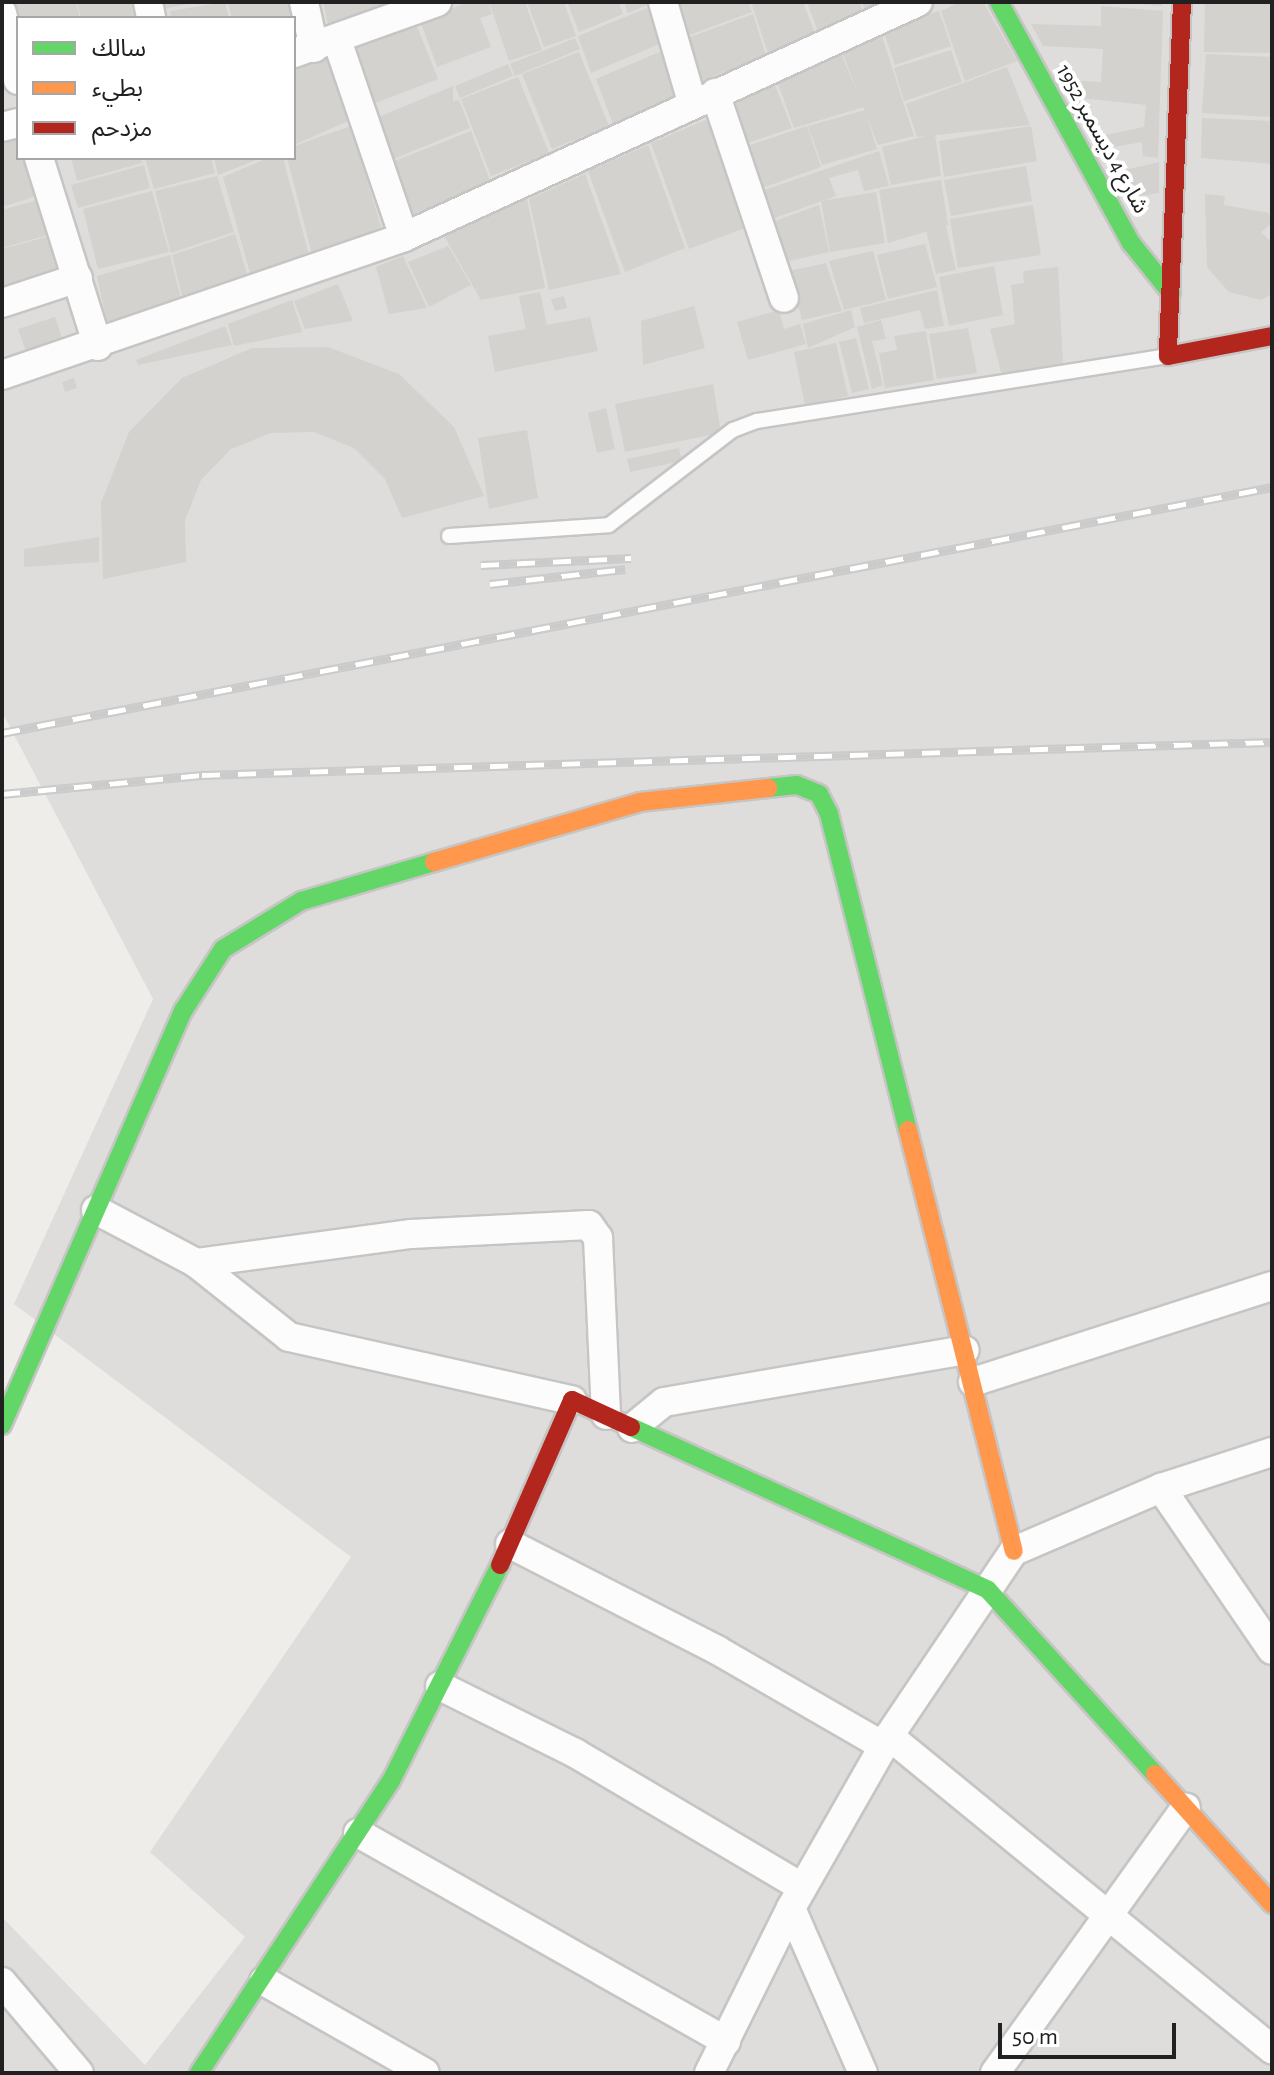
<!DOCTYPE html>
<html>
<head>
<meta charset="utf-8">
<style>
	body { margin:0 }
	#map { position:relative; width:1274px; height:2075px; overflow:hidden; background:#eeedea; font-family:"Alegreya Sans","Noto Sans Arabic",sans-serif }
	div>[style] { position:absolute }
	.residential>* { inset:0; background:#dedddb }
	.building>* { inset:0; background:#d3d2ce }
	.roads { filter:drop-shadow(2px 0 #c6c5c4) drop-shadow(-2px 0 #c6c5c4) drop-shadow(0 2px #c6c5c4) drop-shadow(0 -2px #c6c5c4) }
	.lane>* { height:14px; margin:-7px; padding:0 7px; transform-origin:7px; border-radius:7px; background:#fcfcfc }
	.street>* { height:28px; margin:-14px; padding:0 14px; transform-origin:14px; border-radius:14px; background:#fcfcfc }
	.fast>* { height:18px; margin:-9px; padding:0 9px; transform-origin:9px; border-radius:9px; background:#63d668 }
	.slow>* { height:18px; margin:-9px; padding:0 9px; transform-origin:9px; border-radius:9px; background:#ff974d }
	.jam>* { height:18px; margin:-9px; padding:0 9px; transform-origin:9px; border-radius:9px; background:#b3261e }
	.rail>* { height:9px; margin-top:-4.5px; transform-origin:0; background:repeating-linear-gradient(90deg,#fff 0 18px,#cbcbcb 0 36px); box-sizing:border-box; border-block:2px solid #cbcbcb }
	span { translate:-50% -50%; white-space:nowrap; text-align:center; line-height:1.15; -webkit-text-stroke:8px #fff; paint-order:stroke }
	.street-label { font-size:22px; color:#212121 }
	.frame { position:absolute; inset:0; border:4px solid #212121; pointer-events:none }
	.legend { position:absolute; left:16px; top:16px; width:280px; height:144px; box-sizing:border-box; background:#fff; border:2px solid #a6a6a6; margin:0; padding:10px 14px; list-style:none; font-size:24px; color:#212121 }
	.legend li { display:flex; align-items:center; gap:16px; height:40px }
	.legend b { width:40px; border:2px solid #a6a6a6 }
	.scale { position:absolute; left:998px; top:2023px; width:178px; height:36px; box-sizing:border-box; border:4px solid #212121; border-top:0; padding-left:10px; font-size:24px; line-height:28px; white-space:nowrap; color:#212121; -webkit-text-stroke:6px #fff; paint-order:stroke }
</style>
</head>
<body>
<div id="map">
	<div class="residential">
		<i style="clip-path:polygon(evenodd,2px 2px,1272px 2px,1272px 2073px,2px 2073px,2px 1917px,145px 2065px,245px 1937px,150px 1852px,351px 1557px,14px 1304px,153px 999px,2px 712px,2px 2px,18px 18px,294px 18px,294px 158px,18px 158px,18px 18px)"></i>
	</div>
	<div class="building">
		<i style="clip-path:polygon(15px 2px,76px 2px,80px 18px,18px 18px)"></i>
		<i style="clip-path:polygon(77px 2px,131px 2px,134px 16px,81px 18px)"></i>
		<i style="clip-path:polygon(163px 2px,192px 2px,192px 3px,164px 9px)"></i>
		<i style="clip-path:polygon(225px 2px,229px 18px,171px 18px,170px 11px)"></i>
		<i style="clip-path:polygon(228px 2px,294px 2px,303px 42px,294px 44px,294px 18px,232px 18px)"></i>
		<i style="clip-path:polygon(323px 2px,387px 2px,390px 13px,330px 33px)"></i>
		<i style="clip-path:polygon(469px 2px,488px 2px,492px 14px,480px 18px,491px 47px,437px 67px,420px 20px)"></i>
		<i style="clip-path:polygon(489px 2px,525px 2px,542px 50px,509px 61px)"></i>
		<i style="clip-path:polygon(527px 2px,564px 2px,576px 36px,544px 47px)"></i>
		<i style="clip-path:polygon(567px 2px,618px 2px,623px 14px,579px 32px)"></i>
		<i style="clip-path:polygon(624px 2px,654px 2px,628px 13px)"></i>
		<i style="clip-path:polygon(673px 2px,748px 2px,752px 12px,684px 37px)"></i>
		<i style="clip-path:polygon(751px 2px,803px 2px,816px 36px,769px 56px)"></i>
		<i style="clip-path:polygon(807px 2px,859px 2px,866px 18px,820px 37px)"></i>
		<i style="clip-path:polygon(862px 2px,896px 2px,867px 16px)"></i>
		<i style="clip-path:polygon(960px 2px,983px 2px,1017px 61px,965px 81px,941px 11px)"></i>
		<i style="clip-path:polygon(1138px 2px,1162px 2px,1162px 6px,1138px 4px)"></i>
		<i style="clip-path:polygon(1205px 2px,1272px 2px,1272px 53px,1204px 52px)"></i>
		<i style="clip-path:polygon(1101px 6px,1163px 11px,1158px 158px,1143px 156px,1142px 142px,1102px 149px,1096px 137px,1144px 127px,1146px 105px,1081px 98px,1082px 81px,1101px 82px,1103px 49px,1043px 46px,1031px 24px,1101px 26px)"></i>
		<i style="clip-path:polygon(647px 8px,662px 43px,591px 73px,578px 36px)"></i>
		<i style="clip-path:polygon(939px 11px,951px 46px,895px 65px,883px 30px)"></i>
		<i style="clip-path:polygon(753px 14px,766px 56px,703px 80px,685px 39px)"></i>
		<i style="clip-path:polygon(416px 24px,438px 79px,373px 104px,352px 49px)"></i>
		<i style="clip-path:polygon(881px 33px,914px 136px,878px 145px,841px 49px)"></i>
		<i style="clip-path:polygon(575px 38px,580px 49px,515px 76px,510px 64px)"></i>
		<i style="clip-path:polygon(664px 50px,681px 94px,613px 124px,596px 79px)"></i>
		<i style="clip-path:polygon(951px 50px,962px 82px,904px 101px,894px 68px)"></i>
		<i style="clip-path:polygon(579px 52px,609px 126px,552px 149px,522px 74px)"></i>
		<i style="clip-path:polygon(841px 54px,864px 107px,794px 128px,777px 81px)"></i>
		<i style="clip-path:polygon(1206px 54px,1272px 57px,1272px 117px,1202px 113px)"></i>
		<i style="clip-path:polygon(331px 57px,348px 121px,294px 145px,294px 67px)"></i>
		<i style="clip-path:polygon(508px 64px,513px 76px,460px 98px,455px 86px)"></i>
		<i style="clip-path:polygon(1007px 67px,1030px 125px,917px 137px,906px 104px)"></i>
		<i style="clip-path:polygon(518px 77px,549px 153px,491px 176px,461px 99px)"></i>
		<i style="clip-path:polygon(773px 80px,792px 128px,745px 144px,730px 100px)"></i>
		<i style="clip-path:polygon(453px 86px,453px 101px,459px 100px,470px 128px,393px 159px,376px 118px)"></i>
		<i style="clip-path:polygon(865px 110px,877px 149px,822px 165px,808px 126px)"></i>
		<i style="clip-path:polygon(715px 116px,753px 225px,689px 249px,651px 143px)"></i>
		<i style="clip-path:polygon(1202px 118px,1272px 121px,1272px 164px,1201px 158px)"></i>
		<i style="clip-path:polygon(351px 126px,381px 227px,313px 258px,287px 158px,294px 158px,294px 146px)"></i>
		<i style="clip-path:polygon(807px 126px,821px 167px,759px 189px,744px 147px)"></i>
		<i style="clip-path:polygon(1031px 126px,1037px 161px,944px 177px,939px 141px)"></i>
		<i style="clip-path:polygon(2px 130px,18px 130px,18px 158px,29px 158px,43px 194px,2px 207px)"></i>
		<i style="clip-path:polygon(471px 131px,491px 183px,412px 214px,392px 162px)"></i>
		<i style="clip-path:polygon(935px 134px,941px 176px,891px 185px,882px 147px)"></i>
		<i style="clip-path:polygon(648px 145px,685px 248px,625px 272px,588px 171px)"></i>
		<i style="clip-path:polygon(879px 151px,889px 186px,864px 191px,858px 170px,829px 178px,836px 196px,772px 219px,761px 191px)"></i>
		<i style="clip-path:polygon(71px 158px,141px 158px,142px 163px,77px 181px)"></i>
		<i style="clip-path:polygon(145px 158px,211px 158px,215px 173px,154px 189px)"></i>
		<i style="clip-path:polygon(214px 158px,261px 158px,218px 175px)"></i>
		<i style="clip-path:polygon(268px 158px,283px 158px,311px 262px,253px 283px,223px 177px)"></i>
		<i style="clip-path:polygon(1159px 162px,1159px 193px,1128px 198px,1116px 172px)"></i>
		<i style="clip-path:polygon(144px 165px,150px 188px,78px 208px,71px 185px)"></i>
		<i style="clip-path:polygon(1026px 166px,1032px 201px,951px 216px,944px 180px)"></i>
		<i style="clip-path:polygon(585px 174px,621px 274px,549px 290px,529px 199px)"></i>
		<i style="clip-path:polygon(217px 176px,234px 232px,171px 253px,155px 191px)"></i>
		<i style="clip-path:polygon(941px 180px,948px 225px,888px 243px,879px 190px)"></i>
		<i style="clip-path:polygon(152px 191px,169px 252px,98px 269px,83px 209px)"></i>
		<i style="clip-path:polygon(876px 192px,885px 243px,830px 252px,821px 201px)"></i>
		<i style="clip-path:polygon(1205px 194px,1225px 196px,1224px 205px,1269px 213px,1271px 224px,1261px 232px,1272px 243px,1272px 294px,1261px 300px,1229px 292px,1207px 267px)"></i>
		<i style="clip-path:polygon(45px 198px,55px 233px,2px 248px,2px 210px)"></i>
		<i style="clip-path:polygon(527px 199px,545px 288px,481px 300px,444px 236px)"></i>
		<i style="clip-path:polygon(819px 205px,829px 252px,781px 263px,770px 223px)"></i>
		<i style="clip-path:polygon(1033px 205px,1041px 255px,958px 268px,950px 219px)"></i>
		<i style="clip-path:polygon(946px 226px,956px 270px,936px 274px,926px 230px)"></i>
		<i style="clip-path:polygon(57px 234px,66px 272px,2px 292px,2px 249px)"></i>
		<i style="clip-path:polygon(235px 234px,250px 284px,185px 308px,172px 255px)"></i>
		<i style="clip-path:polygon(925px 244px,937px 287px,888px 299px,877px 255px)"></i>
		<i style="clip-path:polygon(448px 246px,471px 285px,429px 307px,408px 262px)"></i>
		<i style="clip-path:polygon(873px 251px,886px 300px,844px 310px,829px 261px)"></i>
		<i style="clip-path:polygon(170px 255px,183px 307px,109px 333px,97px 276px)"></i>
		<i style="clip-path:polygon(403px 256px,427px 308px,389px 314px,376px 267px)"></i>
		<i style="clip-path:polygon(826px 263px,842px 311px,802px 320px,789px 271px)"></i>
		<i style="clip-path:polygon(994px 266px,1003px 315px,949px 326px,939px 277px)"></i>
		<i style="clip-path:polygon(1058px 267px,1063px 366px,1002px 376px,990px 329px,1015px 324px,1011px 285px,1024px 283px,1023px 271px)"></i>
		<i style="clip-path:polygon(338px 284px,353px 321px,305px 329px,294px 301px)"></i>
		<i style="clip-path:polygon(937px 290px,944px 326px,925px 329px,920px 310px,864px 323px,860px 308px)"></i>
		<i style="clip-path:polygon(540px 292px,547px 325px,590px 317px,598px 351px,495px 372px,488px 336px,526px 329px,519px 296px)"></i>
		<i style="clip-path:polygon(564px 296px,567px 308px,555px 311px,551px 299px)"></i>
		<i style="clip-path:polygon(292px 300px,302px 332px,234px 346px,228px 324px)"></i>
		<i style="clip-path:polygon(694px 306px,705px 348px,643px 365px,641px 321px)"></i>
		<i style="clip-path:polygon(779px 310px,784px 329px,800px 324px,806px 344px,748px 360px,737px 322px)"></i>
		<i style="clip-path:polygon(851px 310px,855px 327px,808px 348px,803px 324px)"></i>
		<i style="clip-path:polygon(55px 317px,64px 345px,28px 357px,18px 329px)"></i>
		<i style="clip-path:polygon(881px 320px,886px 339px,872px 341px,883px 385px,872px 389px,857px 327px)"></i>
		<i style="clip-path:polygon(225px 326px,232px 345px,138px 365px,136px 360px)"></i>
		<i style="clip-path:polygon(968px 328px,977px 373px,937px 379px,929px 334px)"></i>
		<i style="clip-path:polygon(926px 331px,934px 380px,885px 388px,879px 353px,897px 350px,894px 336px)"></i>
		<i style="clip-path:polygon(856px 338px,869px 389px,852px 393px,839px 342px)"></i>
		<i style="clip-path:polygon(836px 343px,848px 396px,805px 405px,794px 352px)"></i>
		<i style="clip-path:polygon(328px 347px,399px 374px,454px 427px,484px 496px,402px 518px,385px 479px,354px 448px,314px 432px,271px 433px,231px 449px,201px 480px,185px 520px,186px 562px,103px 579px,101px 503px,129px 432px,182px 378px,252px 348px)"></i>
		<i style="clip-path:polygon(74px 378px,77px 388px,65px 392px,62px 382px)"></i>
		<i style="clip-path:polygon(713px 384px,721px 433px,625px 452px,615px 404px)"></i>
		<i style="clip-path:polygon(606px 408px,615px 449px,597px 453px,588px 413px)"></i>
		<i style="clip-path:polygon(527px 430px,538px 498px,489px 509px,478px 438px)"></i>
		<i style="clip-path:polygon(679px 448px,682px 461px,630px 472px,627px 459px)"></i>
		<i style="clip-path:polygon(99px 537px,99px 562px,24px 567px,24px 549px)"></i>
	</div>
	<div class="roads">
		<div class="lane">
			<i style="left:449px;top:536px;width:160px;rotate:-3.9deg"></i>
			<i style="left:609px;top:525px;width:156px;rotate:-37.5deg"></i>
			<i style="left:733px;top:430px;width:26px;rotate:-21deg"></i>
			<i style="left:757px;top:421px;width:416px;rotate:-9deg"></i>
		</div>
		<div class="street">
			<i style="left:148px;top:2px;width:16px;rotate:79deg"></i>
			<i style="left:304px;top:2px;width:47px;rotate:77.7deg"></i>
			<i style="left:663px;top:2px;width:104px;rotate:73.8deg"></i>
			<i style="left:2px;top:13px;width:69px;rotate:76.6deg"></i>
			<i style="left:337px;top:40px;width:208px;rotate:71.2deg"></i>
			<i style="left:294px;top:53px;width:152px;rotate:-19.6deg"></i>
			<i style="left:715px;top:93px;width:216px;rotate:71.4deg"></i>
			<i style="left:2px;top:127px;width:16px;rotate:-14deg"></i>
			<i style="left:39px;top:158px;width:197px;rotate:72.6deg"></i>
			<i style="left:2px;top:303px;width:80px;rotate:-18.2deg"></i>
			<i style="left:2px;top:375px;width:425px;rotate:-18.9deg"></i>
			<i style="left:404px;top:237px;width:565px;rotate:-24.57deg"></i>
			<i style="left:96px;top:1210px;width:113px;rotate:27.9deg"></i>
			<i style="left:196px;top:1263px;width:119px;rotate:38.5deg"></i>
			<i style="left:289px;top:1337px;width:290px;rotate:12.6deg"></i>
			<i style="left:196px;top:1263px;width:217px;rotate:-7.7deg"></i>
			<i style="left:411px;top:1234px;width:178px;rotate:-2.9deg"></i>
			<i style="left:589px;top:1225px;width:16px;rotate:55deg"></i>
			<i style="left:598px;top:1238px;width:177px;rotate:87.4deg"></i>
			<i style="left:973px;top:1382px;width:314px;rotate:-17.8deg"></i>
			<i style="left:632px;top:1428px;width:41px;rotate:-39.1deg"></i>
			<i style="left:664px;top:1402px;width:305px;rotate:-9.8deg"></i>
			<i style="left:1161px;top:1488px;width:196px;rotate:55.6deg"></i>
			<i style="left:510px;top:1544px;width:233px;rotate:27.1deg"></i>
			<i style="left:717px;top:1650px;width:192px;rotate:30deg"></i>
			<i style="left:440px;top:1686px;width:151px;rotate:26.4deg"></i>
			<i style="left:575px;top:1753px;width:264px;rotate:30.6deg"></i>
			<i style="left:889px;top:1736px;width:495px;rotate:39.3deg"></i>
			<i style="left:358px;top:1833px;width:423px;rotate:29.5deg"></i>
			<i style="left:264px;top:1981px;width:185px;rotate:29.7deg"></i>
			<i style="left:2px;top:1982px;width:119px;rotate:49.8deg"></i>
			<i style="left:709px;top:2073px;width:184px;rotate:-63.6deg"></i>
			<i style="left:863px;top:2073px;width:180px;rotate:-113.6deg"></i>
			<i style="left:791px;top:1908px;width:198px;rotate:-60.3deg"></i>
			<i style="left:889px;top:1736px;width:223px;rotate:-56deg"></i>
			<i style="left:1014px;top:1551px;width:160px;rotate:-23.2deg"></i>
			<i style="left:1161px;top:1488px;width:117px;rotate:-18deg"></i>
			<i style="left:995px;top:2073px;width:327px;rotate:-54.3deg"></i>
		</div>
		<div class="fast">
			<i style="left:999px;top:2px;width:275px;rotate:61.3deg"></i>
			<i style="left:1131px;top:243px;width:64px;rotate:51.3deg"></i>
			<i style="left:768px;top:788px;width:29px;rotate:-6deg"></i>
			<i style="left:797px;top:785px;width:24px;rotate:22deg"></i>
			<i style="left:819px;top:794px;width:22px;rotate:63deg"></i>
			<i style="left:829px;top:814px;width:326px;rotate:76deg"></i>
			<i style="left:2px;top:1425px;width:452px;rotate:-66.4deg"></i>
			<i style="left:183px;top:1011px;width:74px;rotate:-57.2deg"></i>
			<i style="left:223px;top:949px;width:92px;rotate:-31.6deg"></i>
			<i style="left:301px;top:901px;width:139px;rotate:-16.3deg"></i>
			<i style="left:631px;top:1427px;width:392px;rotate:24.5deg"></i>
			<i style="left:988px;top:1590px;width:248px;rotate:47.8deg"></i>
			<i style="left:199px;top:2073px;width:349px;rotate:-56.7deg"></i>
			<i style="left:391px;top:1781px;width:242px;rotate:-63.2deg"></i>
		</div>
		<div class="slow">
			<i style="left:434px;top:862px;width:215px;rotate:-16.2deg"></i>
			<i style="left:640px;top:802px;width:129px;rotate:-6.2deg"></i>
			<i style="left:908px;top:1130px;width:434px;rotate:75.9deg"></i>
			<i style="left:1155px;top:1774px;width:175px;rotate:48deg"></i>
		</div>
		<div class="jam">
			<i style="left:1182px;top:2px;width:354px;rotate:92.3deg"></i>
			<i style="left:1168px;top:356px;width:106px;rotate:-10.9deg"></i>
			<i style="left:500px;top:1565px;width:180px;rotate:-66.4deg"></i>
			<i style="left:572px;top:1400px;width:65px;rotate:24.6deg"></i>
		</div>
	</div>
	<div class="rail">
		<i style="left:481px;top:565px;width:150px;rotate:-2.7deg"></i>
		<i style="left:490px;top:584px;width:136px;rotate:-6.3deg"></i>
		<i style="left:2px;top:733px;width:1294px;rotate:-10.96deg"></i>
		<i style="left:2px;top:794px;width:201px;rotate:-5.4deg"></i>
		<i style="left:202px;top:775px;width:1071px;rotate:-1.77deg"></i>
	</div>
	<div class="street-label">
		<span style="left:1102px;top:139px;rotate:61deg">شارع 4 ديسمبر 1952</span>
	</div>
	<div class="frame"></div>
	<ul class="legend">
	<li><b style="height:10px;background:#63d668"></b>سالك</li>
	<li><b style="height:10px;background:#ff974d"></b>بطيء</li>
	<li><b style="height:10px;background:#b3261e"></b>مزدحم</li>
	</ul>
	<div class="scale">50 m</div>
</div>
</body>
</html>
